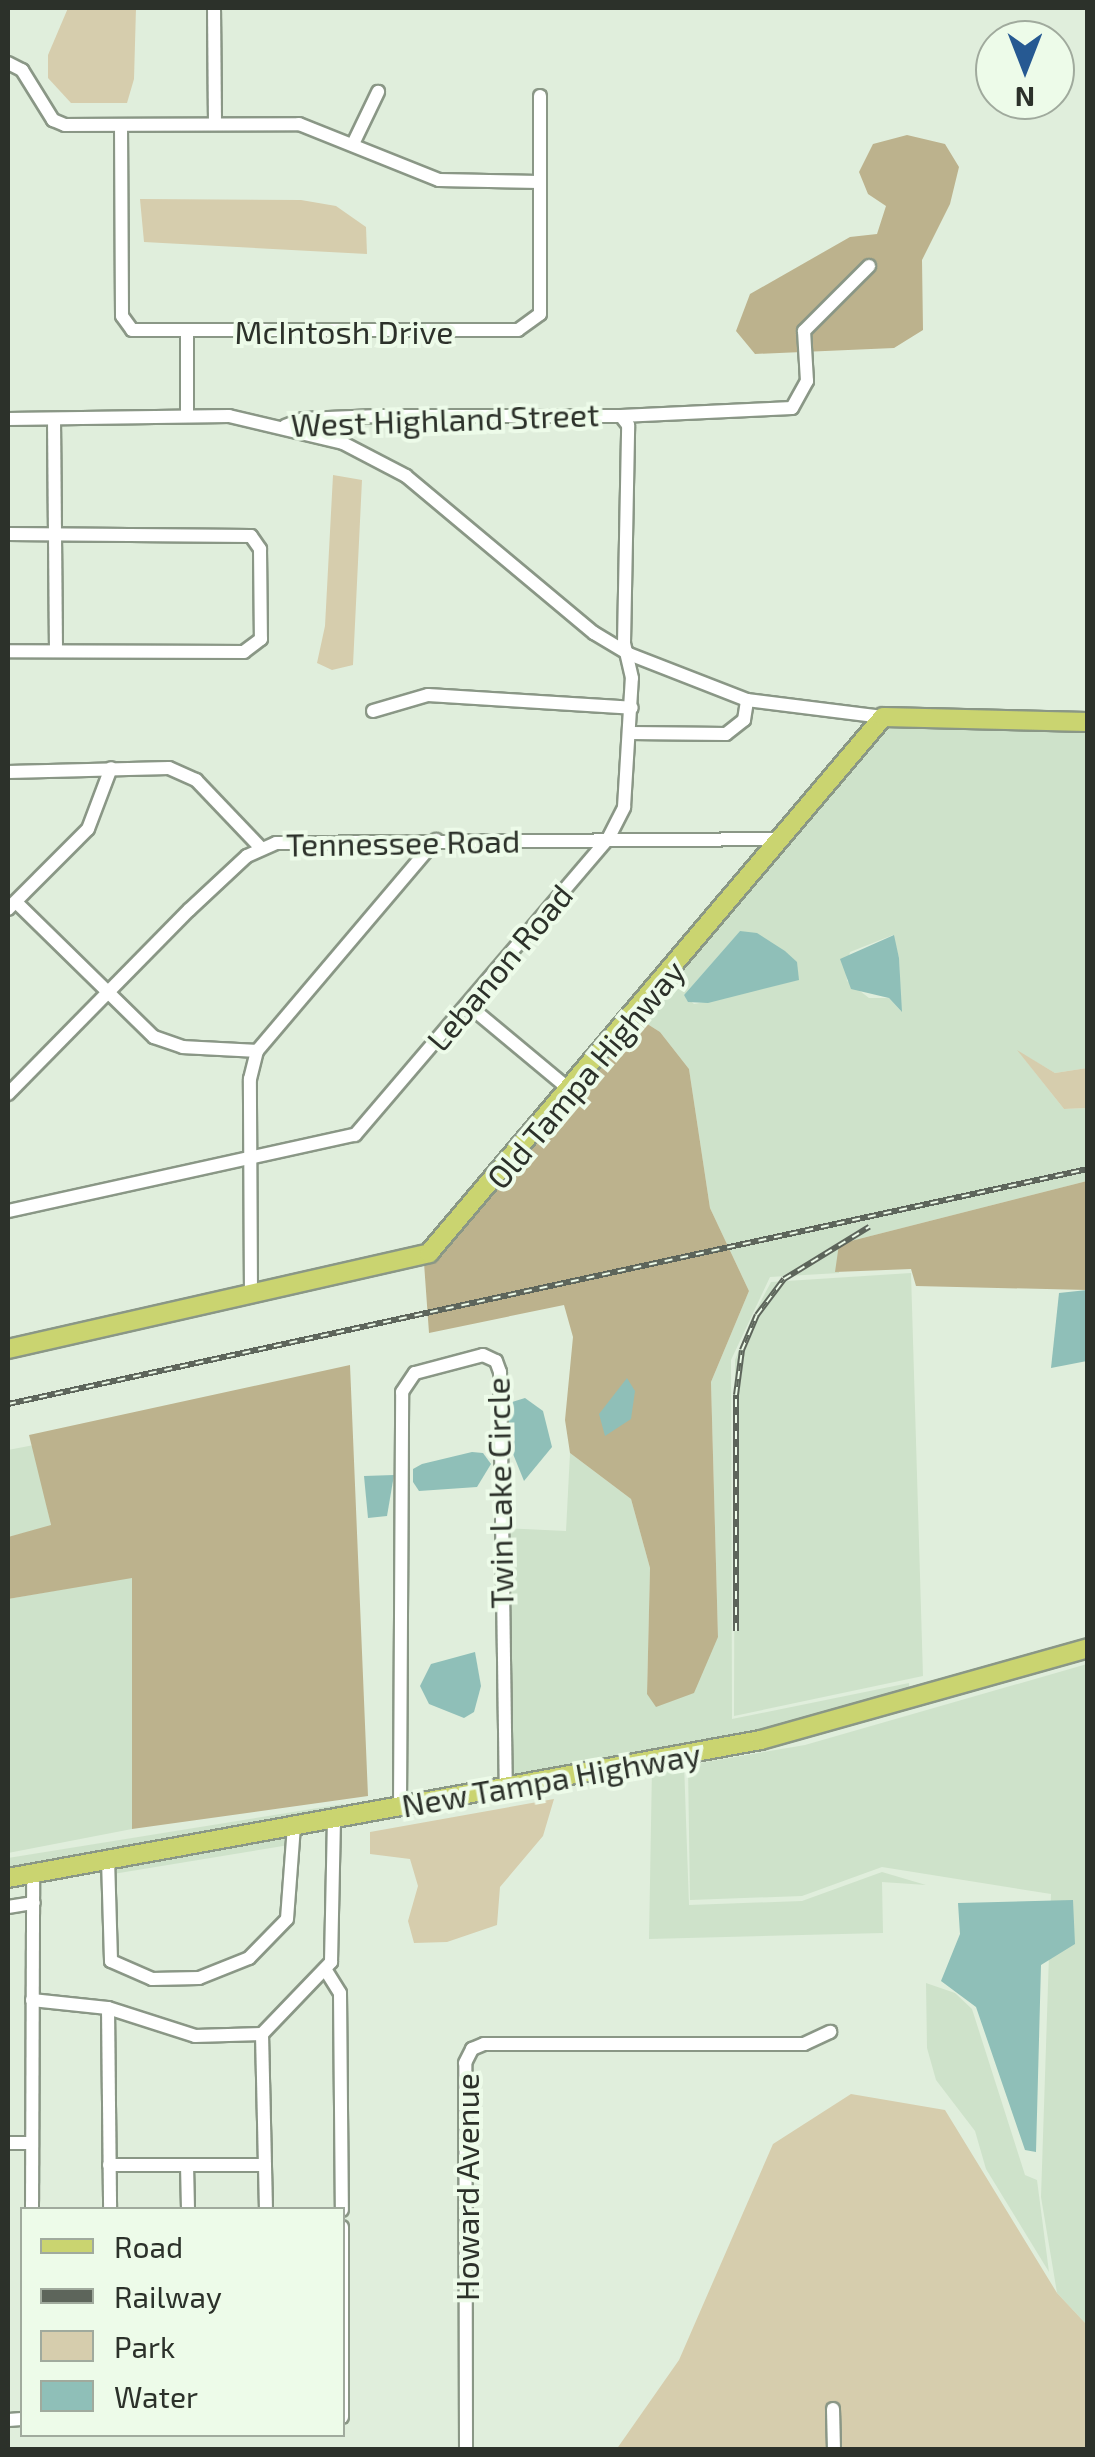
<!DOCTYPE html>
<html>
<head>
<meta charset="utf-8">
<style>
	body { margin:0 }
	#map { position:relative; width:1095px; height:2457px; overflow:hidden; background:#e0eedc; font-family:"Exo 2",sans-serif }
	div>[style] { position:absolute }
	.built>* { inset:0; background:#cee2ca }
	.green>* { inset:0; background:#d6cdad }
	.forest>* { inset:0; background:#bcb28d }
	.water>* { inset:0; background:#8fbfb8 }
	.roads { filter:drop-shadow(2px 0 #8a9786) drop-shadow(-2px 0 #8a9786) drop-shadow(0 2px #8a9786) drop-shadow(0 -2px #8a9786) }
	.minor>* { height:12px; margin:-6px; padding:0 6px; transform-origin:6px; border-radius:6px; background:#fff }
	.major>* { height:18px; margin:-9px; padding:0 9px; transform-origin:9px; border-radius:9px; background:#cad470 }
	.rail>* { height:6px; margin-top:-3px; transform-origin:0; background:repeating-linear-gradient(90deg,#edfbe9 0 8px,#5d655b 0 16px); box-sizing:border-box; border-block:2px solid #5d655b }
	span { translate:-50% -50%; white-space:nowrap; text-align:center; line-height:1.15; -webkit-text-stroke:8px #edfbe9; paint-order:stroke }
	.street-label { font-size:32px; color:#2c312a }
	.frame { position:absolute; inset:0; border:10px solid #2c312a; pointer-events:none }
	.legend { position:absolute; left:20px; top:2207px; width:325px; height:230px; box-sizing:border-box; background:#edfbe9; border:2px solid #a0aa9d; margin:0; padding:12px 18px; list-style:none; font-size:30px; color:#2c312a }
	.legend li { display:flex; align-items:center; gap:20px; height:50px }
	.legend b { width:50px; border:2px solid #a0aa9d }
	.north { position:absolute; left:975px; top:20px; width:100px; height:100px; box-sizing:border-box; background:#edfbe9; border:2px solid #a0aa9d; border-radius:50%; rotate:180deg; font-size:28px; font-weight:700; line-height:40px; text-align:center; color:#2c312a }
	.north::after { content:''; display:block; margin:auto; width:35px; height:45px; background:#265992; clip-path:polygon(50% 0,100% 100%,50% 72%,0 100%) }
</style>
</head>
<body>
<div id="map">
	<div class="built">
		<i style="clip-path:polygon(evenodd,885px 723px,1087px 728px,1087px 1068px,1055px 1073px,1019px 1052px,1064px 1109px,1087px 1108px,1087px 1181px,839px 1244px,839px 1273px,770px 1277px,731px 1360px,732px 1719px,909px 1683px,909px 1694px,760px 1735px,511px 1782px,504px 1528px,566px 1531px,570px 1453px,631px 1499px,650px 1568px,647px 1694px,718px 1637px,711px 1382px,749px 1291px,710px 1208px,689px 1069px,660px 1032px,638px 1018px,885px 723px,740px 931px,727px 998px,694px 1004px,684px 995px,740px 931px,885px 723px,893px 935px,899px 958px,901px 1011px,889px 998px,869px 998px,847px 981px,846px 969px,850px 952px,893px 935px)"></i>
		<i style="clip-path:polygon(911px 1273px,923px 1676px,734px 1716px,735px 1360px,751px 1320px,771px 1282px)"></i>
		<i style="clip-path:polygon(34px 1445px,51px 1526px,8px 1537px,8px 1450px)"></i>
		<i style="clip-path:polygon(132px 1577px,132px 1829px,8px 1853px,8px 1599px)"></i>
		<i style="clip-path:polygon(1087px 1664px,1087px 2325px,1057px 2293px,1041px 2197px,1051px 1894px,882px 1867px,802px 1896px,690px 1900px,688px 1765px,805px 1745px)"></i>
		<i style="clip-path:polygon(684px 1763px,689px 1905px,802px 1901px,882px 1872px,926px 1885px,882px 1882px,883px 1933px,649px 1939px,652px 1767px)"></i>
		<i style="clip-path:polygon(343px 1804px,346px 1810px,8px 1871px,8px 1858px)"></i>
		<i style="clip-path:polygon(289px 1833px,289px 1845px,113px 1874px,113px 1864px)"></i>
		<i style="clip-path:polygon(926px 1983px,955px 1993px,972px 2009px,1025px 2175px,1037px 2180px,1049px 2272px,986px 2169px,975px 2131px,936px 2080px,927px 2048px)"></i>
	</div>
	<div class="green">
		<i style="clip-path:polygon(68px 8px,136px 8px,134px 79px,127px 103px,71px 103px,48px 78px,48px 55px)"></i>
		<i style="clip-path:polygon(140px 199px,301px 200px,336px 206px,366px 227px,367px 254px,144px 242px)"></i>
		<i style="clip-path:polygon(333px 475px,362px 480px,353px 665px,332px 670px,317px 663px,325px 626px)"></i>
		<i style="clip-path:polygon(1017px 1050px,1055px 1073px,1087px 1068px,1087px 1108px,1064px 1109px)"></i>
		<i style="clip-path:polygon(554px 1799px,543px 1836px,500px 1887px,497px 1925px,447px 1942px,414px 1943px,408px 1921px,418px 1886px,410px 1859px,370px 1854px,370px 1832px)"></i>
		<i style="clip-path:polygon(851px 2094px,945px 2110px,1057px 2293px,1087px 2325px,1087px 2449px,616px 2450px,679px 2360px,773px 2144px)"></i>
	</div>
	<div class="forest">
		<i style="clip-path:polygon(907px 135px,945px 144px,959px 167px,950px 204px,922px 260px,923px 330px,894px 348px,755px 354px,736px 331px,750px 294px,850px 237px,877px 234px,886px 206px,868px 194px,859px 172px,873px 144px)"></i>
		<i style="clip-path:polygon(638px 1018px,660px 1032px,689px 1069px,710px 1208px,749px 1291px,711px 1382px,718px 1637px,694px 1693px,656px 1707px,647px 1694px,650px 1568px,631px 1499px,570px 1453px,565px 1420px,573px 1337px,564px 1305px,429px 1333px,424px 1263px,489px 1199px)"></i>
		<i style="clip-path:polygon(1087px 1181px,1087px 1290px,916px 1286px,911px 1269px,835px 1272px,839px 1244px)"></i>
		<i style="clip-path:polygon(350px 1365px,368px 1796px,132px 1829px,132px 1578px,8px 1599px,8px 1537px,51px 1525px,29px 1435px)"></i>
	</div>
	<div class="water">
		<i style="clip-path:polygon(740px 931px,757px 933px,785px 951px,797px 962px,799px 980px,708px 1003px,688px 1002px,684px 995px)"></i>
		<i style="clip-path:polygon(894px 935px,899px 958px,902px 1012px,889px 998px,851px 989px,840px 959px)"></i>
		<i style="clip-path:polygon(1087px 1290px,1087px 1361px,1051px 1368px,1059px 1293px)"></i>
		<i style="clip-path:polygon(627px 1378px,635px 1391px,631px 1419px,605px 1436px,599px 1414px)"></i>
		<i style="clip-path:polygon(525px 1398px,543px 1411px,552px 1447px,524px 1481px,505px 1434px,506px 1404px)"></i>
		<i style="clip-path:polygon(472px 1452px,483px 1453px,491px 1464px,477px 1487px,419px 1491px,413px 1482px,413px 1469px,422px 1464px)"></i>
		<i style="clip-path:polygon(394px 1475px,387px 1516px,368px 1518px,364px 1476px)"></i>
		<i style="clip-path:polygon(475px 1652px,481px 1686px,474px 1712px,464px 1718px,429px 1704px,420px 1686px,431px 1664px)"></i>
		<i style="clip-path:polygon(1073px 1900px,1075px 1944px,1041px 1965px,1036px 2152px,1025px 2150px,976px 2007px,941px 1981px,960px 1934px,958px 1903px)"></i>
	</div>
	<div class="roads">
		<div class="minor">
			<i style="left:214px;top:8px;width:116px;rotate:89.5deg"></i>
			<i style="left:8px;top:63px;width:16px;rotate:27deg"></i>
			<i style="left:22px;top:70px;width:59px;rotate:58.2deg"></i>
			<i style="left:53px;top:120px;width:13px;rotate:23deg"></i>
			<i style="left:65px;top:125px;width:234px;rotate:-0.2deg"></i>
			<i style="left:299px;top:124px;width:151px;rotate:21.8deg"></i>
			<i style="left:439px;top:180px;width:100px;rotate:1.1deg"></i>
			<i style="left:121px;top:125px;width:191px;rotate:89.7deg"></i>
			<i style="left:122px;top:316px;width:17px;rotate:54deg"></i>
			<i style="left:132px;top:330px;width:386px"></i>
			<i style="left:518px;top:330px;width:27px;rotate:-36deg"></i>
			<i style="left:540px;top:314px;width:218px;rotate:-90deg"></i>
			<i style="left:353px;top:144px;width:58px;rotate:-64.3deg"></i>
			<i style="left:187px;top:332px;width:84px;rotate:90deg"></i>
			<i style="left:621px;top:416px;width:171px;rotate:-2.7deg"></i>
			<i style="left:792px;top:408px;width:31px;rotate:-61deg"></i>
			<i style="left:807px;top:381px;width:50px;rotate:-93.4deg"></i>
			<i style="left:804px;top:331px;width:92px;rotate:-45deg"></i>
			<i style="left:8px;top:419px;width:221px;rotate:-0.8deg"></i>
			<i style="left:229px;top:416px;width:117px;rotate:13.3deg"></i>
			<i style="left:343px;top:443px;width:71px;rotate:27.6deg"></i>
			<i style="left:406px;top:476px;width:245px;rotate:39.9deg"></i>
			<i style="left:594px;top:633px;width:41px;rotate:31deg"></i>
			<i style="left:629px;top:654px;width:127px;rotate:21.3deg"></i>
			<i style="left:747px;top:700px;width:137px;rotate:7.1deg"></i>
			<i style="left:54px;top:420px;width:231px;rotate:89.5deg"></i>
			<i style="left:8px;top:534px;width:243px;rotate:0.5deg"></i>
			<i style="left:251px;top:536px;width:16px;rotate:55deg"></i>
			<i style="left:260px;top:549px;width:90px;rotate:89.4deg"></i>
			<i style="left:261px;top:639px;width:21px;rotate:143deg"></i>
			<i style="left:244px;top:652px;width:236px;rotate:-179.8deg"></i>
			<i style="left:373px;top:711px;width:57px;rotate:-16.2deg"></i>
			<i style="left:428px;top:695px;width:204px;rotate:3.6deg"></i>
			<i style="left:631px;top:733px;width:95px;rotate:0.6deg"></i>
			<i style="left:726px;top:734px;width:23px;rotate:-38deg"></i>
			<i style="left:744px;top:720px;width:20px;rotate:-81deg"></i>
			<i style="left:8px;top:772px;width:161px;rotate:-1.4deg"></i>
			<i style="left:169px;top:768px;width:30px;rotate:24deg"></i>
			<i style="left:196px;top:780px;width:94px;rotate:46.3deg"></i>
			<i style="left:19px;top:905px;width:189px;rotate:44.4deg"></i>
			<i style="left:154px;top:1037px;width:31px;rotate:19deg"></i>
			<i style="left:183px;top:1047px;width:74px;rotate:3.1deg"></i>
			<i style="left:8px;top:909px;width:113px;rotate:-45deg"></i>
			<i style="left:88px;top:829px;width:65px;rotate:-69.3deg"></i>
			<i style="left:468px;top:1005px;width:133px;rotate:39.8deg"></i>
			<i style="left:8px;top:1094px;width:258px;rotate:-45.5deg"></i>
			<i style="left:189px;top:910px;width:79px;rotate:-43deg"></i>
			<i style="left:247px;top:856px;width:32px;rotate:-24deg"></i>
			<i style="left:276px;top:843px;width:504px;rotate:-0.45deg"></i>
			<i style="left:8px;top:1211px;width:355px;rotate:-12.4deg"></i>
			<i style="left:355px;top:1135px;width:389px;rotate:-49.5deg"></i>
			<i style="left:608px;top:839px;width:36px;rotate:-63deg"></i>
			<i style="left:624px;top:807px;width:129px;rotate:-86.5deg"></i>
			<i style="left:632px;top:678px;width:36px;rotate:-103deg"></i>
			<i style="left:624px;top:643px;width:218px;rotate:-88.9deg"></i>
			<i style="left:628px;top:425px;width:11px;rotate:-128deg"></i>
			<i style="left:621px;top:416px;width:243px;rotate:180deg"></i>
			<i style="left:378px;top:416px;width:75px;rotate:177.7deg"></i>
			<i style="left:303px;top:419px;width:19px;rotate:159deg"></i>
			<i style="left:251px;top:1295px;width:216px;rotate:-90.3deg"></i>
			<i style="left:250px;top:1079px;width:29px;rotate:-76deg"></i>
			<i style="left:257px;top:1051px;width:277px;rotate:-49.7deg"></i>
			<i style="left:400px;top:1807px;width:415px;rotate:-89.7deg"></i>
			<i style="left:402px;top:1392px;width:23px;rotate:-56deg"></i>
			<i style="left:415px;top:1373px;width:70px;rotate:-14.8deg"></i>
			<i style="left:483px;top:1355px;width:14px;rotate:25deg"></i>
			<i style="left:496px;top:1361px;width:12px;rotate:70deg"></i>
			<i style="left:500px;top:1372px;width:417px;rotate:89.2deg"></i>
			<i style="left:108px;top:1859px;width:102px;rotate:88.3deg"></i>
			<i style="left:111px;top:1961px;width:45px;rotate:23.7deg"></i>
			<i style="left:152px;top:1979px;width:47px;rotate:-1.2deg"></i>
			<i style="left:199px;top:1978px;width:54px;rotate:-21.8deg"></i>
			<i style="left:249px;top:1958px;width:54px;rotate:-45.7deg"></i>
			<i style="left:287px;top:1919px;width:93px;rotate:-85.7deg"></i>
			<i style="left:8px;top:1907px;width:26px;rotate:-9deg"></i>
			<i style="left:325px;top:1969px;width:28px;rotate:58deg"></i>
			<i style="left:340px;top:1993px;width:217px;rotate:89.5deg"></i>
			<i style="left:32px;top:2000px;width:76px;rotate:6deg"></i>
			<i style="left:108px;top:2008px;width:91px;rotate:17.8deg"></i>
			<i style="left:195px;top:2036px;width:67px;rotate:-1.7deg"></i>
			<i style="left:108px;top:2008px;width:202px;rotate:89.4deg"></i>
			<i style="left:262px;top:2034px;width:100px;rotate:-46.2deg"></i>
			<i style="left:331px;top:1962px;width:144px;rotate:-88.8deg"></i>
			<i style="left:262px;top:2034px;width:176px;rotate:88.7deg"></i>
			<i style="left:8px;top:2143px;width:24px"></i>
			<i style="left:109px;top:2165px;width:156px"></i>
			<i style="left:187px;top:2165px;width:45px;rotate:88.7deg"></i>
			<i style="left:32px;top:2210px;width:337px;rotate:-89.8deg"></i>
			<i style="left:342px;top:2227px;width:190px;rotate:90deg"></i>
			<i style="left:833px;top:2409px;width:41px;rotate:88.6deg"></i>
			<i style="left:8px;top:2420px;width:14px;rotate:-4deg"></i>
			<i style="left:466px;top:2450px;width:387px;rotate:-90.1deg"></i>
			<i style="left:465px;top:2063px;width:16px;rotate:-63deg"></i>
			<i style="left:472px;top:2049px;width:13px;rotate:-23deg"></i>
			<i style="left:484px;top:2044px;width:320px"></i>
			<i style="left:804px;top:2044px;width:29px;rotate:-25deg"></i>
		</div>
		<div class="major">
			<i style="left:8px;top:1349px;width:432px;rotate:-12.8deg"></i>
			<i style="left:429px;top:1253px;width:702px;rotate:-49.73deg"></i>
			<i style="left:883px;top:717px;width:205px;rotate:1.4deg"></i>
			<i style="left:8px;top:1878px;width:766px;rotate:-10.39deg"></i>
			<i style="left:761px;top:1740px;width:340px;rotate:-15.7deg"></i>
		</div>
	</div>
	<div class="rail">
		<i style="left:8px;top:1404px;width:1105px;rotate:-12.28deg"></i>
		<i style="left:736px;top:1631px;width:236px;rotate:-90deg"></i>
		<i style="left:736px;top:1395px;width:45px;rotate:-82.4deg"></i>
		<i style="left:742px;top:1350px;width:38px;rotate:-67deg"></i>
		<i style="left:757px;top:1315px;width:45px;rotate:-53.1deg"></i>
		<i style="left:784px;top:1279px;width:100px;rotate:-31.5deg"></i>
	</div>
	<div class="street-label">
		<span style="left:344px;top:331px">McIntosh Drive</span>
		<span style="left:445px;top:419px;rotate:-2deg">West Highland Street</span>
		<span style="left:403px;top:842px;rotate:-1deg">Tennessee Road</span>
		<span style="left:499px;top:967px;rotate:-50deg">Lebanon Road</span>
		<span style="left:585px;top:1074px;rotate:-50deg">Old Tampa Highway</span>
		<span style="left:499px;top:1493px;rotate:-91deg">Twin Lake Circle</span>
		<span style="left:551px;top:1779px;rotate:-10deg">New Tampa Highway</span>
		<span style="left:466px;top:2187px;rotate:-90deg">Howard Avenue</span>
	</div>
	<div class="frame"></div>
	<ul class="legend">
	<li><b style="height:12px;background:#cad470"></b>Road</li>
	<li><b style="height:12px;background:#5d655b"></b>Railway</li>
	<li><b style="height:28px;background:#d6cdad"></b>Park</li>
	<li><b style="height:28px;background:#8fbfb8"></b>Water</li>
	</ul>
	<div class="north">N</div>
</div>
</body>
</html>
